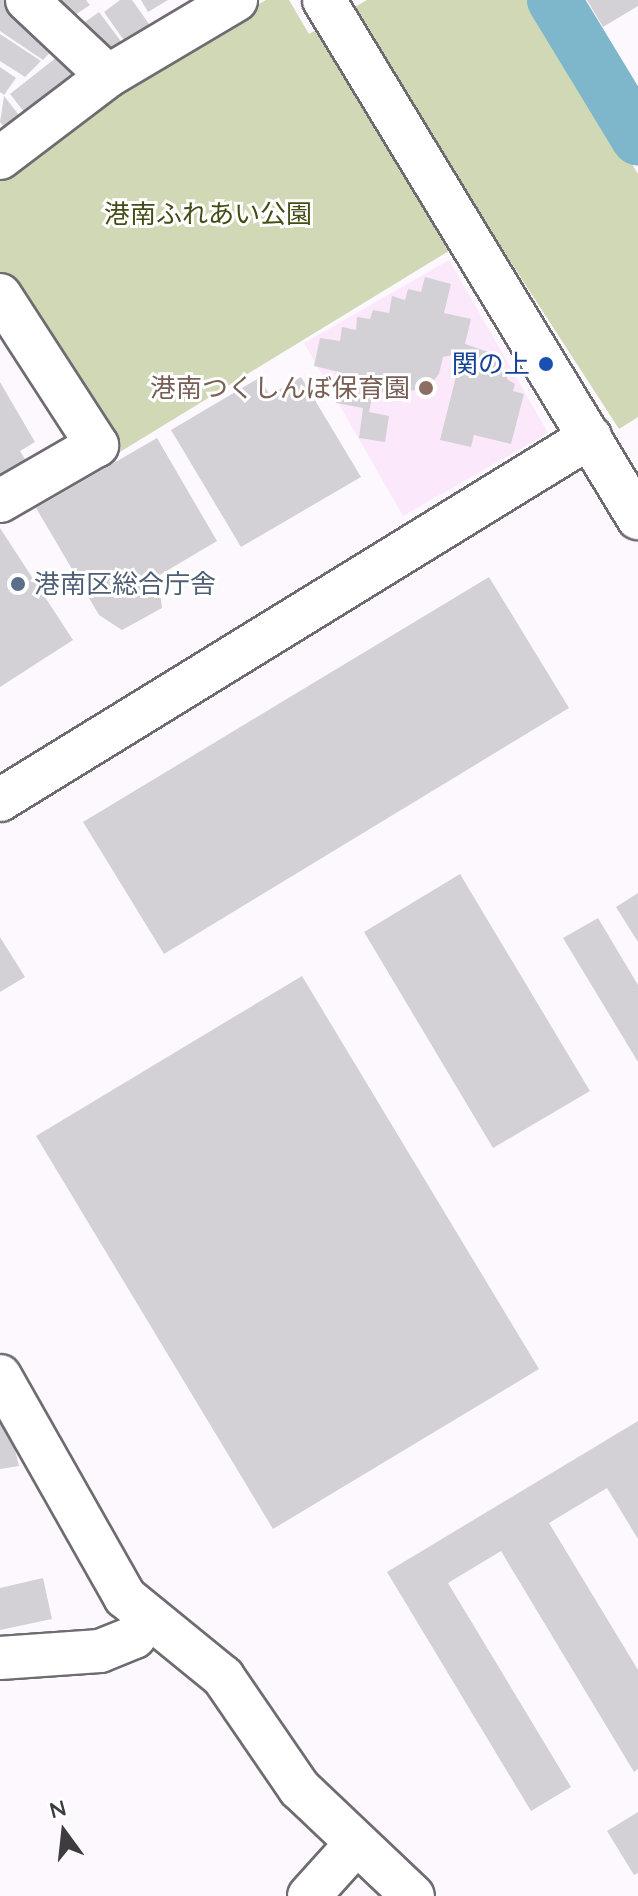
<!DOCTYPE html>
<html>
<head>
<meta charset="utf-8">
<style>
	body { margin:0 }
	#map { position:relative; width:638px; height:1896px; overflow:hidden; background:#fcf8fe; font-family:Quicksand,"Noto Sans JP",sans-serif }
	div>[style] { position:absolute }
	.education>* { inset:0; background:#fbe9fb }
	.green>* { inset:0; background:#d1d8b5 }
	.river>* { height:54px; margin:-27px; padding:0 27px; transform-origin:27px; border-radius:27px; background:#7eb6cb }
	.building>* { inset:0; background:#d4d1d6 }
	.roads { filter:drop-shadow(2px 0 #6f6c71) drop-shadow(-2px 0 #6f6c71) drop-shadow(0 2px #6f6c71) drop-shadow(0 -2px #6f6c71) }
	.minor>* { height:42px; margin:-21px; padding:0 21px; transform-origin:21px; border-radius:21px; background:#fff }
	.dots>* { width:22px; height:22px; translate:-50% -50%; box-sizing:border-box; border:4px solid #fff; border-radius:50% }
	span { translate:-50% -50%; white-space:nowrap; text-align:center; line-height:1.15; -webkit-text-stroke:6px #fff; paint-order:stroke }
	.park-label { font-size:26px; color:#454d17 }
	.transit-label { font-size:26px; color:#164399 }
	.right { translate:-100% -50%; text-align:right }
	.education-label { font-size:26px; color:#785e54 }
	.service-label { font-size:26px; color:#4e5e75 }
	.left { translate:0 -50%; text-align:left }
	.north { position:absolute; left:24px; top:1792px; width:80px; height:80px; -webkit-text-stroke:6px #fff; paint-order:stroke; rotate:345deg; font-size:22px; font-weight:700; line-height:32px; text-align:center; color:#3d3c3e }
	.north::after { content:''; display:block; margin:auto; width:28px; height:36px; background:#3d3c3e; clip-path:polygon(50% 0,100% 100%,50% 72%,0 100%) }
</style>
</head>
<body>
<div id="map">
	<div class="education">
		<i style="clip-path:polygon(449px 260px,548px 433px,403px 516px,304px 343px)"></i>
	</div>
	<div class="green">
		<i style="clip-path:polygon(266px 0,289px 0,309px 34px,367px 0,533px 0,638px 174px,638px 417px,619px 429px,488px 227px,115px 455px,0 274px,0 178px,118px 84px)"></i>
	</div>
	<div class="river">
		<i style="left:554px;top:0;width:162px;rotate:58.7deg"></i>
	</div>
	<div class="building">
		<i style="clip-path:polygon(0 0,9px 0,58px 44px,43px 60px,0 31px)"></i>
		<i style="clip-path:polygon(42px 0,86px 0,90px 5px,60px 25px)"></i>
		<i style="clip-path:polygon(120px 0,132px 0,154px 31px,130px 49px,104px 12px)"></i>
		<i style="clip-path:polygon(141px 0,168px 0,148px 12px)"></i>
		<i style="clip-path:polygon(587px 0,638px 0,638px 6px,603px 27px)"></i>
		<i style="clip-path:polygon(99px 12px,126px 48px,104px 64px,78px 27px)"></i>
		<i style="clip-path:polygon(0 34px,41px 61px,25px 77px,0 61px)"></i>
		<i style="clip-path:polygon(62px 53px,84px 80px,32px 122px,10px 94px)"></i>
		<i style="clip-path:polygon(0 67px,16px 78px,4px 95px,0 92px)"></i>
		<i style="clip-path:polygon(4px 96px,26px 124px,11px 136px,0 122px)"></i>
		<i style="clip-path:polygon(425px 277px,451px 284px,444px 313px,471px 319px,465px 344px,497px 355px,500px 368px,509px 371px,507px 379px,515px 384px,513px 391px,524px 394px,511px 444px,474px 435px,471px 447px,440px 440px,462px 353px,443px 357px,439px 374px,426px 390px,386px 391px,372px 398px,369px 412px,389px 416px,385px 442px,359px 438px,363px 408px,336px 403px,339px 372px,314px 366px,320px 338px,340px 341px,342px 327px,356px 330px,357px 317px,370px 319px,373px 310px,389px 313px,392px 296px,405px 300px,408px 289px,421px 292px)"></i>
		<i style="clip-path:polygon(301px 377px,361px 477px,241px 547px,171px 430px,259px 378px,270px 395px)"></i>
		<i style="clip-path:polygon(0 382px,35px 442px,20px 451px,31px 469px,0 488px)"></i>
		<i style="clip-path:polygon(157px 438px,217px 541px,158px 576px,162px 608px,122px 630px,99px 615px,36px 508px)"></i>
		<i style="clip-path:polygon(0 528px,73px 640px,0 687px)"></i>
		<i style="clip-path:polygon(489px 577px,569px 708px,164px 954px,83px 822px)"></i>
		<i style="clip-path:polygon(460px 874px,590px 1091px,493px 1148px,364px 932px)"></i>
		<i style="clip-path:polygon(638px 893px,638px 942px,616px 907px)"></i>
		<i style="clip-path:polygon(598px 918px,638px 985px,638px 1062px,563px 938px)"></i>
		<i style="clip-path:polygon(0 937px,25px 977px,0 992px)"></i>
		<i style="clip-path:polygon(302px 976px,539px 1369px,273px 1529px,36px 1136px)"></i>
		<i style="clip-path:polygon(7px 1417px,19px 1466px,0 1469px,0 1418px)"></i>
		<i style="clip-path:polygon(638px 1421px,638px 1539px,607px 1488px,549px 1523px,638px 1670px,638px 1769px,634px 1772px,501px 1551px,448px 1583px,571px 1787px,531px 1811px,387px 1572px)"></i>
		<i style="clip-path:polygon(43px 1578px,52px 1619px,0 1630px,0 1588px)"></i>
		<i style="clip-path:polygon(638px 1812px,638px 1873px,634px 1875px,607px 1831px)"></i>
	</div>
	<div class="roads">
		<div class="minor">
			<i style="left:27px;top:0;width:111px;rotate:43.2deg"></i>
			<i style="left:324px;top:0;width:606px;rotate:58.78deg"></i>
			<i style="left:0;top:158px;width:136px;rotate:-37.2deg"></i>
			<i style="left:108px;top:76px;width:149px;rotate:-30.7deg"></i>
			<i style="left:0;top:295px;width:179px;rotate:57.1deg"></i>
			<i style="left:97px;top:445px;width:112px;rotate:150deg"></i>
			<i style="left:0;top:800px;width:693px;rotate:-31.6deg"></i>
			<i style="left:0;top:1376px;width:254px;rotate:60.5deg"></i>
			<i style="left:125px;top:1597px;width:127px;rotate:39.2deg"></i>
			<i style="left:223px;top:1677px;width:135px;rotate:55.6deg"></i>
			<i style="left:299px;top:1788px;width:157px;rotate:43.5deg"></i>
			<i style="left:0;top:1658px;width:100px;rotate:-4deg"></i>
			<i style="left:100px;top:1651px;width:37px;rotate:-22deg"></i>
			<i style="left:134px;top:1637px;width:25px;rotate:-50deg"></i>
			<i style="left:309px;top:1896px;width:67px;rotate:-48deg"></i>
		</div>
	</div>
	<div class="dots">
		<i style="left:546px;top:364px;background:#1a4fb4"></i>
		<i style="left:426px;top:388px;background:#8d6e63"></i>
		<i style="left:18px;top:584px;background:#5c6f8a"></i>
	</div>
	<div class="park-label">
		<span style="left:208px;top:214px">港南ふれあい公園</span>
	</div>
	<div class="transit-label">
		<span class="right" style="left:530px;top:364px">関の上</span>
	</div>
	<div class="education-label">
		<span class="right" style="left:410px;top:388px">港南つくしんぼ保育園</span>
	</div>
	<div class="service-label">
		<span class="left" style="left:34px;top:584px">港南区総合庁舎</span>
	</div>
	<div class="north">N</div>
</div>
</body>
</html>
